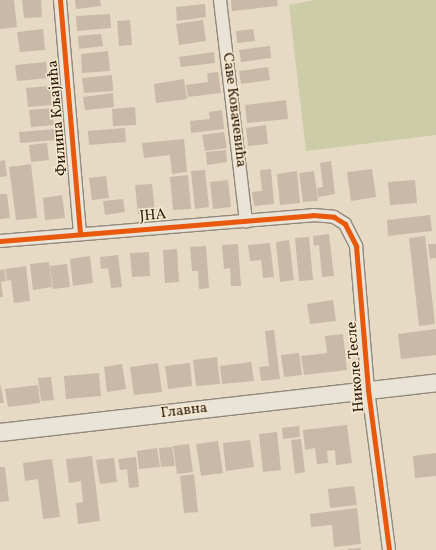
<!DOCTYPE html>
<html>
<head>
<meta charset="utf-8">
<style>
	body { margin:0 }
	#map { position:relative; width:436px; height:550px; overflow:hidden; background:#e6dac4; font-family:Vollkorn,serif }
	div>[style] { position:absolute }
	.green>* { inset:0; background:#cccda8 }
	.building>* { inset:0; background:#cab8a9 }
	.roads { filter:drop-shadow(1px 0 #92897c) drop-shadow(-1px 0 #92897c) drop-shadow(0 1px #92897c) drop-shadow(0 -1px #92897c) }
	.minor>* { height:12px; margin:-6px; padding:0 6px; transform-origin:6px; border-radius:6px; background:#eae3d8 }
	.secondary>* { height:17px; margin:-8.5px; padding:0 8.5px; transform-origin:8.5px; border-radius:8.5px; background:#eae3d8 }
	.cycleway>* { height:5px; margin:-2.5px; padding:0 2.5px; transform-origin:2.5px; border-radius:2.5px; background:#e8590c }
	span { translate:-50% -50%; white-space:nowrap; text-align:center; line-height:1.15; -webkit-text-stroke:3px #f8e9cf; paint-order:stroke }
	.street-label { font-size:15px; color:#25160a }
</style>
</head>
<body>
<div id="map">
	<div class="green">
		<i style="clip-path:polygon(315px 0,436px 0,436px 135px,306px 151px,289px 5px)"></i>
	</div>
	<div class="building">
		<i style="clip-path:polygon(0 0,14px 0,17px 27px,0 29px)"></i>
		<i style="clip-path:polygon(22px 0,41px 0,42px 17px,24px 18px)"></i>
		<i style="clip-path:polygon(75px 0,100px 0,101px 6px,76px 9px)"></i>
		<i style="clip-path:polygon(231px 0,277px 0,278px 6px,232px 11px)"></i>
		<i style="clip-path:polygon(205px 4px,206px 17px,177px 21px,176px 7px)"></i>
		<i style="clip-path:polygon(110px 14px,111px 28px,77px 31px,76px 16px)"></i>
		<i style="clip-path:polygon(130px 20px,132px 45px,119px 46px,117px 21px)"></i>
		<i style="clip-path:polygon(203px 20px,206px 41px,179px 45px,176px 24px)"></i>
		<i style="clip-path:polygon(43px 29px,45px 50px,20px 52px,17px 32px)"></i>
		<i style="clip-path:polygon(253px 29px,255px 41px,237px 43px,236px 31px)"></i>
		<i style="clip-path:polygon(101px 34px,103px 46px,79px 49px,78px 36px)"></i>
		<i style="clip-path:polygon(270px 46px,271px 58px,241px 62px,239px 50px)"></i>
		<i style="clip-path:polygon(108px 51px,110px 71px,82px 73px,81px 54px)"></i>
		<i style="clip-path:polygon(214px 52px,215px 63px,181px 67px,179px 57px)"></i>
		<i style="clip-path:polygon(46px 62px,48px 78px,17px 81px,15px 65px)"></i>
		<i style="clip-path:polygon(268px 67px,270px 80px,241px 84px,239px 71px)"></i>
		<i style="clip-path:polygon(218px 72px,221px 93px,188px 97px,186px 85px,208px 82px,207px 73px)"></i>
		<i style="clip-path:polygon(112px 75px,113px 91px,84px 93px,82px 78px)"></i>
		<i style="clip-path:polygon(184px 79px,187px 99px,156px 103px,154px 84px)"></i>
		<i style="clip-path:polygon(50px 86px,52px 105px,28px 107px,26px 88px)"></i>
		<i style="clip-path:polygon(113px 93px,114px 107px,85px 110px,83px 97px)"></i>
		<i style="clip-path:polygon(286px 100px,288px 119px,247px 123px,245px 105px)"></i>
		<i style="clip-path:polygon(135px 107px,136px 125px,113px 126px,112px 109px)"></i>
		<i style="clip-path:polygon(52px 108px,54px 125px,31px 127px,29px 110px)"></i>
		<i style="clip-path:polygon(222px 110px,224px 129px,191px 133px,190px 121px,210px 119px,209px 112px)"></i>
		<i style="clip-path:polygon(266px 125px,268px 144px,248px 146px,246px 128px)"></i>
		<i style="clip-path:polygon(125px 128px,126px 142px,89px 145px,88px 131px)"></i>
		<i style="clip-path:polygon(55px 129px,56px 140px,20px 143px,19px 132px)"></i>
		<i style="clip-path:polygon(224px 132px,227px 148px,205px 151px,202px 135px)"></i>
		<i style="clip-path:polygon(184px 139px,187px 172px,172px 174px,170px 155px,144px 158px,142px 143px)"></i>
		<i style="clip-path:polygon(47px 143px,49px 160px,31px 162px,29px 145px)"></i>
		<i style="clip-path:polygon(226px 150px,227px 162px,207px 165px,206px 152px)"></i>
		<i style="clip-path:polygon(5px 160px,7px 176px,0 177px,0 161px)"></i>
		<i style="clip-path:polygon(331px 161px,335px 194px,318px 197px,317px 188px,323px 187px,320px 163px)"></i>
		<i style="clip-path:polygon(31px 164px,37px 218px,16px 220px,9px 167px)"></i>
		<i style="clip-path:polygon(271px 169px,274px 204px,254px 206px,252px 192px,262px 191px,260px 170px)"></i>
		<i style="clip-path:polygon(372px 169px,376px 197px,351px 201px,347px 172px)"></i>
		<i style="clip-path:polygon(205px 170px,209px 207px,195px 209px,191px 171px)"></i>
		<i style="clip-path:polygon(297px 171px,300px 203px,280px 205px,277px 174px)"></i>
		<i style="clip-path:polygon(314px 171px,318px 201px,303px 202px,299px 173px)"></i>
		<i style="clip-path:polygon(188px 175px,191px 209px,173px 210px,170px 177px)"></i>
		<i style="clip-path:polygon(106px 176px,109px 198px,92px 200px,89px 178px)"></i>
		<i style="clip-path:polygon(228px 180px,231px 207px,213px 209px,210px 182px)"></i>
		<i style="clip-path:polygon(415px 180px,417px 203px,390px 205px,388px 182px)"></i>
		<i style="clip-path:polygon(152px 184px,155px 212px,138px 214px,135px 185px)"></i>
		<i style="clip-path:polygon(0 194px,7px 194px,10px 218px,0 219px)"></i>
		<i style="clip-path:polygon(62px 195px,65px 218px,45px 220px,43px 198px)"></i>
		<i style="clip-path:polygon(123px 199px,125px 212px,105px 215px,103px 201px)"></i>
		<i style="clip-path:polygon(430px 215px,432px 231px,388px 236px,387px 220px)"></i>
		<i style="clip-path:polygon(329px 234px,334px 276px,322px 277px,319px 245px,314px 246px,313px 236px)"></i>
		<i style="clip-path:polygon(425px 236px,435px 324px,419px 326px,409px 238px)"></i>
		<i style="clip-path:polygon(309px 237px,313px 280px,299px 281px,295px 238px)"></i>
		<i style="clip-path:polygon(289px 240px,294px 280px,280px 282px,276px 242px)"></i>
		<i style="clip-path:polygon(270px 243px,274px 277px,263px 278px,261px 260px,250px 261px,248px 245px)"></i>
		<i style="clip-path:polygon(238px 244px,241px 286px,231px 286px,230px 268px,224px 269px,222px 245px)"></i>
		<i style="clip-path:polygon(428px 244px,436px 244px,436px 258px,430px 259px)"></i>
		<i style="clip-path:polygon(206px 246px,209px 288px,199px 289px,198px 271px,192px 271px,190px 247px)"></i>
		<i style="clip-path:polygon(177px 249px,179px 282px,165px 283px,163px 250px)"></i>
		<i style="clip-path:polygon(149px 252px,150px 276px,132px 277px,130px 253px)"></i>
		<i style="clip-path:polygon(118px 255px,122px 287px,111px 288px,108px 268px,101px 269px,100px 257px)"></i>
		<i style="clip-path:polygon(90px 256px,93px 283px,73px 286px,70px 259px)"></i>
		<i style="clip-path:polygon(49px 262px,52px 287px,33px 290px,30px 264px)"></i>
		<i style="clip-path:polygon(67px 264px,70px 287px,53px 289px,50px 266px)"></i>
		<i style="clip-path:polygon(26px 266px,30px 301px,14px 303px,11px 280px,7px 281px,5px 269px)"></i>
		<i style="clip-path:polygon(4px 269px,6px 281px,1px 282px,3px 297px,0 297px,0 270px)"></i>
		<i style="clip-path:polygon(333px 300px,336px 321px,310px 324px,307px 304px)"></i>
		<i style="clip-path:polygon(436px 329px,436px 355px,401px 359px,398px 334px)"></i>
		<i style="clip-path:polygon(274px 330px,280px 379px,261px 381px,259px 367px,269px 366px,265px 331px)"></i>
		<i style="clip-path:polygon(343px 334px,347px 370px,304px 375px,301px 356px,327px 353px,325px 336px)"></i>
		<i style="clip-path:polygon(299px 353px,302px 375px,284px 377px,281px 355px)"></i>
		<i style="clip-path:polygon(217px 357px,220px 384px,196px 386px,193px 360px)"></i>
		<i style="clip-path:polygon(251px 362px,254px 381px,222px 384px,220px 366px)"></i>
		<i style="clip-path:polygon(158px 363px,162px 392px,134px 395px,130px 367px)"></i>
		<i style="clip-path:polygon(190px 363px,192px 386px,168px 389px,165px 366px)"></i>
		<i style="clip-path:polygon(122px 364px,126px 389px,107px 392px,104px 367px)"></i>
		<i style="clip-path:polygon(99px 373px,101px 396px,66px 399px,64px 376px)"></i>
		<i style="clip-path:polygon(51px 377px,54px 400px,41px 401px,38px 378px)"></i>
		<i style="clip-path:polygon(0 383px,4px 403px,0 403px)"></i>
		<i style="clip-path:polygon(38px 385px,40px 403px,8px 407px,5px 389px)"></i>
		<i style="clip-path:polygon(347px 425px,352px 463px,336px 465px,335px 450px,327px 451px,328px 463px,317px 464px,315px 448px,305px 450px,303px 430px)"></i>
		<i style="clip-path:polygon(299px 426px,300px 437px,283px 439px,282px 428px)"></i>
		<i style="clip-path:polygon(277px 432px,281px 470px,263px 472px,259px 434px)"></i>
		<i style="clip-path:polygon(301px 439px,305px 472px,295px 474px,291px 440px)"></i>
		<i style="clip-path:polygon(250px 440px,254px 467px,226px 471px,223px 443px)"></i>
		<i style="clip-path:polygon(218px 441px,223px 473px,201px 476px,196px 444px)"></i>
		<i style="clip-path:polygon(189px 444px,193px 472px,177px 474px,173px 446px)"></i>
		<i style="clip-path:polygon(172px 447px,175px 466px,161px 467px,159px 448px)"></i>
		<i style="clip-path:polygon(157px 448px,160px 467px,139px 469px,137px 451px)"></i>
		<i style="clip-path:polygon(436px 453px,436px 476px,415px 478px,413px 456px)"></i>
		<i style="clip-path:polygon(92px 456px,100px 521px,78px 524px,76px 503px,83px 502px,81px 481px,69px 483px,66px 459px)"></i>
		<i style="clip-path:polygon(136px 457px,139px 487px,129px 488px,127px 469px,120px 470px,118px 459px)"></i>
		<i style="clip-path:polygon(114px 458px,117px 482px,100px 484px,96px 460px)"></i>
		<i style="clip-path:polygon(52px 459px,60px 517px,43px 519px,38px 479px,25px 481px,23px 463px)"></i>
		<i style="clip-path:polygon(0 467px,5px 467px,9px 501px,0 502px)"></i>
		<i style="clip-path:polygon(194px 474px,198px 512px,184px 513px,180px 476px)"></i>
		<i style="clip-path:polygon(354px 486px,357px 505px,330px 508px,328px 489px)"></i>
		<i style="clip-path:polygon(357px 508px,361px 544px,334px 547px,332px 525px,311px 527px,310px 514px)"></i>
		<i style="clip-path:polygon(361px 548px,361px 550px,348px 550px,348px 549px)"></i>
	</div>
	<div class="roads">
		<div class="minor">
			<i style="left:60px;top:0;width:235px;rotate:85.1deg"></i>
			<i style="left:220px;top:0;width:223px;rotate:83.3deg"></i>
			<i style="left:0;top:241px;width:314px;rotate:-4.7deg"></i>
			<i style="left:313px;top:215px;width:21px;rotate:5deg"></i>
			<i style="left:334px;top:217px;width:13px;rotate:32deg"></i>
			<i style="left:345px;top:224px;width:25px;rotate:63deg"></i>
			<i style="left:356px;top:246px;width:144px;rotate:85.2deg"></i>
			<i style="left:368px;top:390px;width:161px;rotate:82.5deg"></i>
		</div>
		<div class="secondary">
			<i style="left:0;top:432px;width:439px;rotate:-6.5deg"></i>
		</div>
	</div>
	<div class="cycleway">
		<i style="left:60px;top:0;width:235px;rotate:85.1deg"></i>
		<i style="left:0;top:241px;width:314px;rotate:-4.7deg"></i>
		<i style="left:313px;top:215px;width:21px;rotate:5deg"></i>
		<i style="left:334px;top:217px;width:13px;rotate:32deg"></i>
		<i style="left:345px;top:224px;width:25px;rotate:63deg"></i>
		<i style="left:356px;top:246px;width:144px;rotate:85.2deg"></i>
		<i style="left:368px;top:390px;width:161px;rotate:82.5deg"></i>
	</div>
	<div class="street-label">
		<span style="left:234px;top:110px;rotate:83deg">Саве Ковачевића</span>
		<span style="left:58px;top:118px;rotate:-95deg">Филипа Кљајића</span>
		<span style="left:153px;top:216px;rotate:-5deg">ЈНА</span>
		<span style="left:356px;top:367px;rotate:-95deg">Николе Тесле</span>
		<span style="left:184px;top:411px;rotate:-7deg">Главна</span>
	</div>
</div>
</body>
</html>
